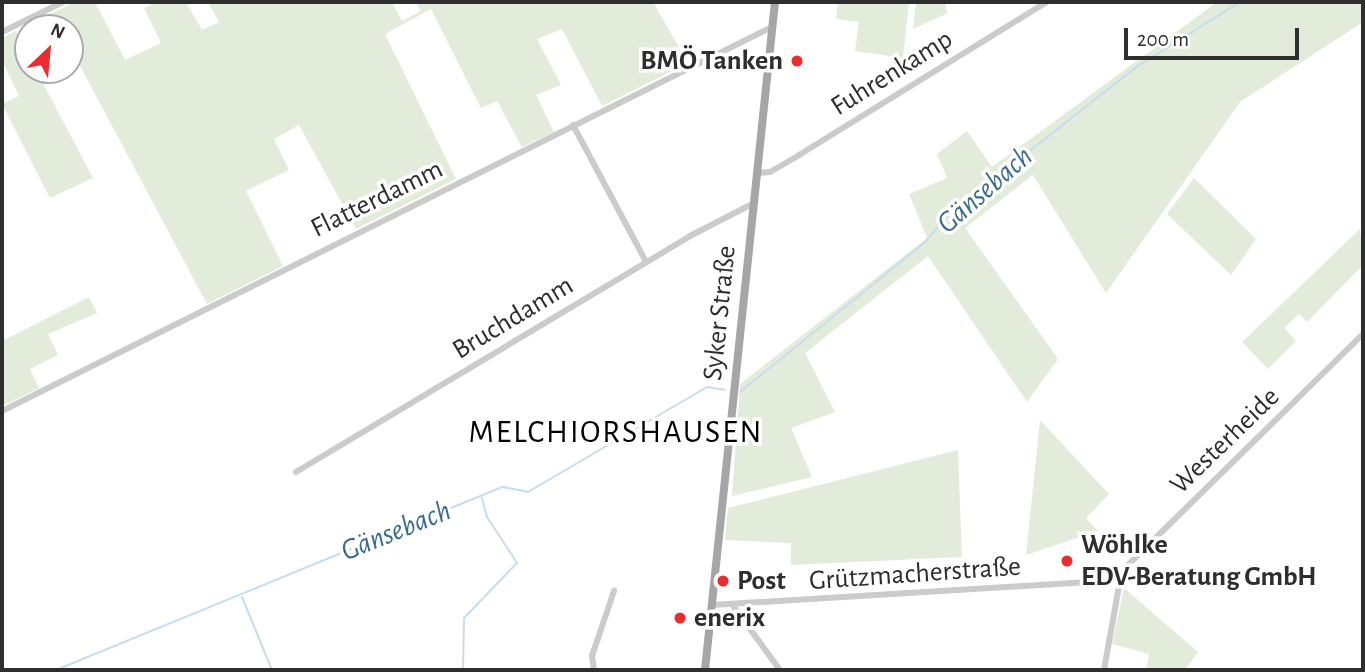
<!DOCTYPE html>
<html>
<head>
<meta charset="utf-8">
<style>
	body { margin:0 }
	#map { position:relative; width:1365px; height:672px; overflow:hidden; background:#fff; font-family:"Alegreya Sans",sans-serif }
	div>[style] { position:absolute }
	.green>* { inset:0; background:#e3ecdb }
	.stream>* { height:2px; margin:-1px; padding:0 1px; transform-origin:1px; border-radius:1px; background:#c7dcec }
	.minor>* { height:6px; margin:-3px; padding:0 3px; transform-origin:3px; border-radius:3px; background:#cbcbcb }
	.major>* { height:8px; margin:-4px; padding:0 4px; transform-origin:4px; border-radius:4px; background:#a6a6a6 }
	.dots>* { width:19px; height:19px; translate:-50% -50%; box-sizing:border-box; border:4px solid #fff; border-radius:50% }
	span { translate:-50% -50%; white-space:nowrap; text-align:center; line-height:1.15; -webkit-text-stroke:7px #fff; paint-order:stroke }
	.poi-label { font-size:28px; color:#2e2e2e; font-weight:700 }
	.right { translate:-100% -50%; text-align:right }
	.left { translate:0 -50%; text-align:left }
	.street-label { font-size:28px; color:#2e2e2e }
	.water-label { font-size:30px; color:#3a6b92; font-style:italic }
	.quarter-label { font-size:32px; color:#000; letter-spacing:2px }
	.frame { position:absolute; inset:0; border:4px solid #2e2e2e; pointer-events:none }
	.north { position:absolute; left:14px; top:14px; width:70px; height:70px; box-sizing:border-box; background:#fff; border:2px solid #ababab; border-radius:50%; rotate:26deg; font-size:19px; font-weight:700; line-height:28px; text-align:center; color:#2e2e2e }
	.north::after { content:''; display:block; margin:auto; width:24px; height:32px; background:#ea2c2e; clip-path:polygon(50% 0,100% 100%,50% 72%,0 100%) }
	.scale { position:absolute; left:1124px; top:28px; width:175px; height:32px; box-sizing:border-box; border:4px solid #2e2e2e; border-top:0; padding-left:9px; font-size:21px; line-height:24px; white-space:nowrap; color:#2e2e2e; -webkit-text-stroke:5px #fff; paint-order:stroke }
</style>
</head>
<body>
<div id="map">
	<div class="green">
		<i style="clip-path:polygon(75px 2px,95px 2px,125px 60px,161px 43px,144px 8px,157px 2px,186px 2px,202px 30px,219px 22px,208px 2px,392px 2px,402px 21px,421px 11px,416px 2px,653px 2px,688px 63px,602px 106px,562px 29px,537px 39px,561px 85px,536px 95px,554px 132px,522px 147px,497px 101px,481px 108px,431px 9px,385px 34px,456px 179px,356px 229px,299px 125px,274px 139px,289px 170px,246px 191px,283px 266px,207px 304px,70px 47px,70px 28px,60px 28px,52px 13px)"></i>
		<i style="clip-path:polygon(838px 2px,909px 2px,903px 58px,855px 51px,859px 22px,836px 19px)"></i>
		<i style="clip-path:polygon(916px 2px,944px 2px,948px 13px,913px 29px)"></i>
		<i style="clip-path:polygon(1217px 2px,1363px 2px,1363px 22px,1240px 102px,1106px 293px,1033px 175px,965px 228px,1058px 359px,1027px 402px,928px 256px,805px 353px,835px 412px,791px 428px,812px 477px,732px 496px,740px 384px,927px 238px,909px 194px,947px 178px,937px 154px,967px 131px,992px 167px)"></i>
		<i style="clip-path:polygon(16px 31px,28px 54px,28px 70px,36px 70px,93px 178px,50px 198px,2px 104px,19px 96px,2px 60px,2px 38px)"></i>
		<i style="clip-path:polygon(1194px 178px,1256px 239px,1231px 275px,1167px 214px)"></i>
		<i style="clip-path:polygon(1360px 229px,1363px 265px,1307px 322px,1299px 314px,1284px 328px,1296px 341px,1268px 369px,1242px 342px)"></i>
		<i style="clip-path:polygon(89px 297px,97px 313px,48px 334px,58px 355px,30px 369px,39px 388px,2px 406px,2px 341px)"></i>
		<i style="clip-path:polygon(1040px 420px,1109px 494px,1086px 518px,1098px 531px,1026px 555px)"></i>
		<i style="clip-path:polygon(958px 450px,962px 557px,791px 565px,791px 543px,725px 540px,728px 508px)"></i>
		<i style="clip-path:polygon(1124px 588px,1198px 652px,1185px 670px,1146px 670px,1149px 654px,1112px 644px)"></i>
	</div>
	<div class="stream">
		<i style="left:740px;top:392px;width:238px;rotate:-39deg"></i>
		<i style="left:925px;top:242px;width:37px;rotate:-49deg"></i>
		<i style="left:949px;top:214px;width:240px;rotate:-38.1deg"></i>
		<i style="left:1138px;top:66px;width:120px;rotate:-32.1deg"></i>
		<i style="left:242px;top:597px;width:79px;rotate:67.7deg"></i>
		<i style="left:56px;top:670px;width:483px;rotate:-22.3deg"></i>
		<i style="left:503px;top:487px;width:25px;rotate:11deg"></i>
		<i style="left:528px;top:492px;width:208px;rotate:-30.4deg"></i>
		<i style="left:707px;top:387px;width:18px;rotate:9deg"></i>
		<i style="left:463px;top:670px;width:52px;rotate:-88.9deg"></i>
		<i style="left:464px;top:618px;width:76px;rotate:-46.1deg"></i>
		<i style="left:517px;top:563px;width:55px;rotate:-123.1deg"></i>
		<i style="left:487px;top:517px;width:20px;rotate:-105deg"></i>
	</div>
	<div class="minor">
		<i style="left:2px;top:32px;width:68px;rotate:-26.2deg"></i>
		<i style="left:573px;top:125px;width:155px;rotate:61.9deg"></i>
		<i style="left:757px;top:173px;width:13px;rotate:-4deg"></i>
		<i style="left:770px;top:172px;width:34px;rotate:-30deg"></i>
		<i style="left:799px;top:155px;width:291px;rotate:-31.7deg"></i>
		<i style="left:2px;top:411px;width:860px;rotate:-26.51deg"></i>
		<i style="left:296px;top:472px;width:459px;rotate:-30.9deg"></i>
		<i style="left:690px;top:236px;width:72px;rotate:-27.3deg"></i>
		<i style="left:712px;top:605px;width:409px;rotate:-3.5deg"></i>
		<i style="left:734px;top:607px;width:78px;rotate:53.9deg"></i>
		<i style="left:594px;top:670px;width:14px;rotate:-98deg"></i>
		<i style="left:592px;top:656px;width:69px;rotate:-71.3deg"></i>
		<i style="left:1104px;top:670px;width:91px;rotate:-79.9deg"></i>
		<i style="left:1120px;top:580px;width:16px;rotate:-63deg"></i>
		<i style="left:1127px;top:566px;width:331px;rotate:-44.5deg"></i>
	</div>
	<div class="major">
		<i style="left:705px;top:670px;width:672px;rotate:-84.02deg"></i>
	</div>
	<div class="dots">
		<i style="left:797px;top:61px;background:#ea2c2e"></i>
		<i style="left:1067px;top:561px;background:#ea2c2e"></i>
		<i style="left:723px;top:581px;background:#ea2c2e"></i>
		<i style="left:680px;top:618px;background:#ea2c2e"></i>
	</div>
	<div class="poi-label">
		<span class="right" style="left:783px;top:61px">BMÖ Tanken</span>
		<span class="left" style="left:1081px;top:561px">Wöhlke<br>EDV-Beratung GmbH</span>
		<span class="left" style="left:737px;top:581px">Post</span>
		<span class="left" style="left:694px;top:618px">enerix</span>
	</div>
	<div class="street-label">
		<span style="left:892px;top:73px;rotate:-32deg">Fuhrenkamp</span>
		<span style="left:377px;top:199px;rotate:-26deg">Flatterdamm</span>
		<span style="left:720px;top:313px;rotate:-84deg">Syker Straße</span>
		<span style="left:513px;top:318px;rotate:-31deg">Bruchdamm</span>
		<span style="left:1225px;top:441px;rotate:-44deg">Westerheide</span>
		<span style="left:915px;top:574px;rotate:-4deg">Grützmacherstraße</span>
	</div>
	<div class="water-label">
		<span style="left:985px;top:190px;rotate:-41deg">Gänsebach</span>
		<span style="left:396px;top:531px;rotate:-22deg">Gänsebach</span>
	</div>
	<div class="quarter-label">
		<span style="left:616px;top:432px">MELCHIORSHAUSEN</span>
	</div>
	<div class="frame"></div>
	<div class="north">N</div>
	<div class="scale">200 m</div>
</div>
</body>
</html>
